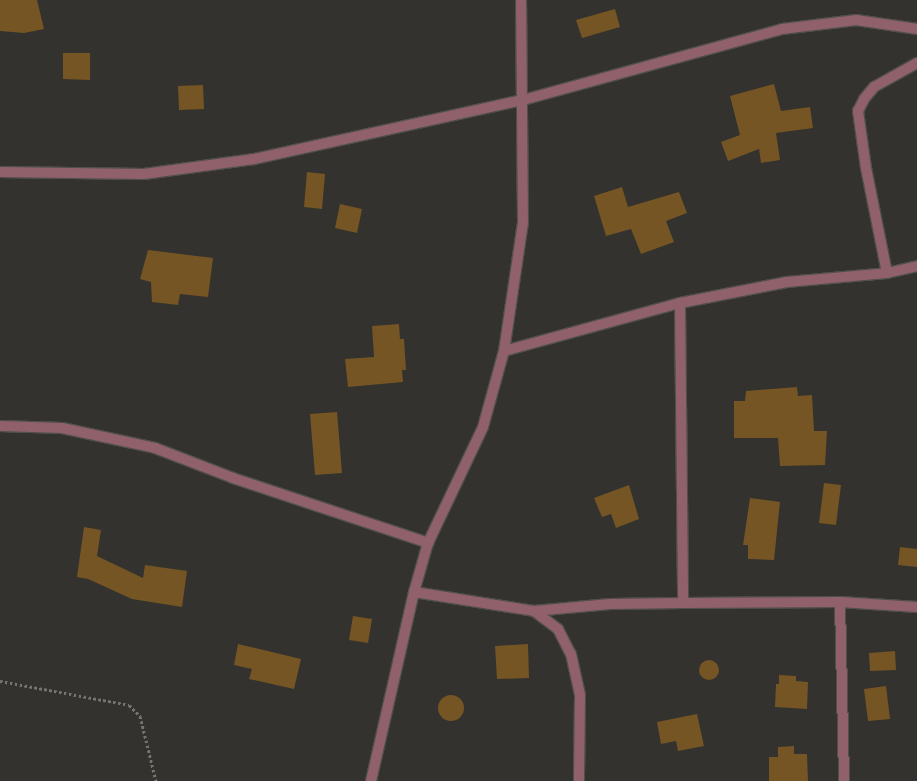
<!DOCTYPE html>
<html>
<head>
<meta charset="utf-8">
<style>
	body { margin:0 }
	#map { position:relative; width:917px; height:781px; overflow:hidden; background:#33322e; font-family:"Archivo Narrow",sans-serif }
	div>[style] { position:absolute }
	.building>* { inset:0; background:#755524 }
	.round { border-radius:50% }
	.path>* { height:3px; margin-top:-1.5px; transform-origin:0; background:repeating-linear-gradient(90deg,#757571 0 2.5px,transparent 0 5px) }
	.roads { filter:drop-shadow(1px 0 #504f4b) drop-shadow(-1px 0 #504f4b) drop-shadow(0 1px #504f4b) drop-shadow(0 -1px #504f4b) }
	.street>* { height:10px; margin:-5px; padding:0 5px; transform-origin:5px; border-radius:5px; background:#90616a }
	span { translate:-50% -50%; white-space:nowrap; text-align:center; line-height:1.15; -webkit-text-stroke:5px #292824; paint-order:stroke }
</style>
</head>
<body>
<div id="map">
	<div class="building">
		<i style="clip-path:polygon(0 0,37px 0,44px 29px,24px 33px,0 31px)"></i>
		<i style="clip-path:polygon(615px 9px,620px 27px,582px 38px,576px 20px)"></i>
		<i style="clip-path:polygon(63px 53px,90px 53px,90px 80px,63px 79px)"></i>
		<i style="clip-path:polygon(774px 84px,781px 111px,810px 107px,813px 128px,776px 133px,780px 160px,761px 163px,759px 149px,728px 161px,721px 142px,740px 135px,730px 96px)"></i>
		<i style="clip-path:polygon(203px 85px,204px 109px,179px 110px,178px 86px)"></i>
		<i style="clip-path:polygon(307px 172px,325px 174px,322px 209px,304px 207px)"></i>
		<i style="clip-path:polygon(622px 187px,628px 207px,679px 192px,687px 213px,666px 221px,674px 242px,641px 254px,631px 229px,606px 236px,594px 196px)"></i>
		<i style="clip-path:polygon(340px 204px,362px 209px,357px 233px,335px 228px)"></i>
		<i style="clip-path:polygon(148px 250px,213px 258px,208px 297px,180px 294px,178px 305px,152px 302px,151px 282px,140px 279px)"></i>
		<i style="clip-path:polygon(399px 324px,400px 339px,404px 339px,406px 370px,402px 370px,403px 382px,348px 387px,345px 359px,374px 357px,372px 326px)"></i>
		<i style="clip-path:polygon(797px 387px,798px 396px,812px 395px,814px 431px,827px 431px,825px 465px,780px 466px,778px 438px,734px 438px,734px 401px,745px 401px,746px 391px)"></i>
		<i style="clip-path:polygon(337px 412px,342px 473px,315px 475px,310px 414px)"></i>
		<i style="clip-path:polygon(824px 483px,841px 485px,836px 525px,819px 523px)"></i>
		<i style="clip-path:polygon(629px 485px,639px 519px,616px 528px,611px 514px,602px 517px,594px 498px)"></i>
		<i style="clip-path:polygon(750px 498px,780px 502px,774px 560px,748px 559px,748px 545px,743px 545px)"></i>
		<i style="clip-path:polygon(84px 527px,101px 530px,97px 556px,143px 578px,145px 565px,187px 571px,182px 607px,132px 599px,88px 579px,77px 577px)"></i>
		<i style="clip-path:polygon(900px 547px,917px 549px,917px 567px,898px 565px)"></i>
		<i style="clip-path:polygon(353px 616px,372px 619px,368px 643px,349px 640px)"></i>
		<i style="clip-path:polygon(238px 644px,301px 659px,294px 689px,249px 679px,252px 669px,234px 665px)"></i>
		<i style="clip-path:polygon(528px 644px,529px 678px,497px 679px,495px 646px)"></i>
		<i style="clip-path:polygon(895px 651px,896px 670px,870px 671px,869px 653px)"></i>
		<i class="round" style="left:699px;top:660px;width:20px;height:20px"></i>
		<i style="clip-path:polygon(779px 675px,796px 676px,796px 681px,808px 682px,807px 709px,775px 707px,776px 684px,779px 684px)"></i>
		<i style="clip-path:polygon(886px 686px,890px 719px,868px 721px,864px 689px)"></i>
		<i class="round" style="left:438px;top:695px;width:26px;height:26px"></i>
		<i style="clip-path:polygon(697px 714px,704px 746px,678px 751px,676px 741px,661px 744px,657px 722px)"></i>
		<i style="clip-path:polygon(794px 746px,794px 754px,807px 754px,808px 781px,769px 781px,769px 757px,778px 757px,778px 747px)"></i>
	</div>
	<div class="path">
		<i style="left:0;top:681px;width:131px;rotate:10.5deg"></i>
		<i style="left:129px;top:705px;width:16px;rotate:45deg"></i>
		<i style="left:140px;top:716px;width:67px;rotate:76.2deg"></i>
	</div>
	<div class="roads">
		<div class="street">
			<i style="left:0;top:172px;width:144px;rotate:0.8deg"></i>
			<i style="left:144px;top:174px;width:111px;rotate:-7.8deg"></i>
			<i style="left:254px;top:159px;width:275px;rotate:-12.4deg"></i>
			<i style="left:523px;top:100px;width:269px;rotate:-15.3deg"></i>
			<i style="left:782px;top:29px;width:75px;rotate:-6.9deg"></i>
			<i style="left:856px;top:20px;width:62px;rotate:8.4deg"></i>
			<i style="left:887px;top:273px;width:107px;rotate:-101.3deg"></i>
			<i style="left:866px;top:168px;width:58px;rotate:-98deg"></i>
			<i style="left:858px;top:111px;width:13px;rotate:-63deg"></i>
			<i style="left:864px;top:99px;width:16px;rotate:-50deg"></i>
			<i style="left:874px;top:87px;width:49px;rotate:-29.2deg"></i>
			<i style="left:680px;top:303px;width:300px;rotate:89.4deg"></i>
			<i style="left:504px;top:351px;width:182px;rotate:-15.3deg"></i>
			<i style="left:680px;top:303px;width:109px;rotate:-11.1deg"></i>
			<i style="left:787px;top:282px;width:100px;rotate:-5.1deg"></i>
			<i style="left:887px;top:273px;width:31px;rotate:-13deg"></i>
			<i style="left:0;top:426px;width:62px;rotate:1.8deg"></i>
			<i style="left:62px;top:428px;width:95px;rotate:12.1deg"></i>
			<i style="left:155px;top:448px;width:84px;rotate:21deg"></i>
			<i style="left:233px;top:478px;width:206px;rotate:18.4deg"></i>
			<i style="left:414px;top:592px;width:121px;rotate:9deg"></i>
			<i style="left:534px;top:611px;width:76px;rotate:-5.3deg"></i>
			<i style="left:610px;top:604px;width:73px;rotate:-0.8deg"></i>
			<i style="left:683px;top:603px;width:157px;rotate:-0.4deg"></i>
			<i style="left:840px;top:602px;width:77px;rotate:3.7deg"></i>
			<i style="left:840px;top:602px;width:179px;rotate:88.7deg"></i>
			<i style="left:534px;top:611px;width:30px;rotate:37deg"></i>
			<i style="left:558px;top:629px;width:28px;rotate:63deg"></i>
			<i style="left:571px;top:654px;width:42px;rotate:77.6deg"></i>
			<i style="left:580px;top:695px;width:86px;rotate:90.7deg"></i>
			<i style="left:371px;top:781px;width:194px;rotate:-77.2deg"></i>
			<i style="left:414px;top:592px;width:51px;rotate:-74.1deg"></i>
			<i style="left:428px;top:543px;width:128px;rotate:-64.6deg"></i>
			<i style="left:483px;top:427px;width:79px;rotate:-74.6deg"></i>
			<i style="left:504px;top:351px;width:129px;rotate:-81.6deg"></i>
			<i style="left:523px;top:223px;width:223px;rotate:-90.5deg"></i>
		</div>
	</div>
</div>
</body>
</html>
